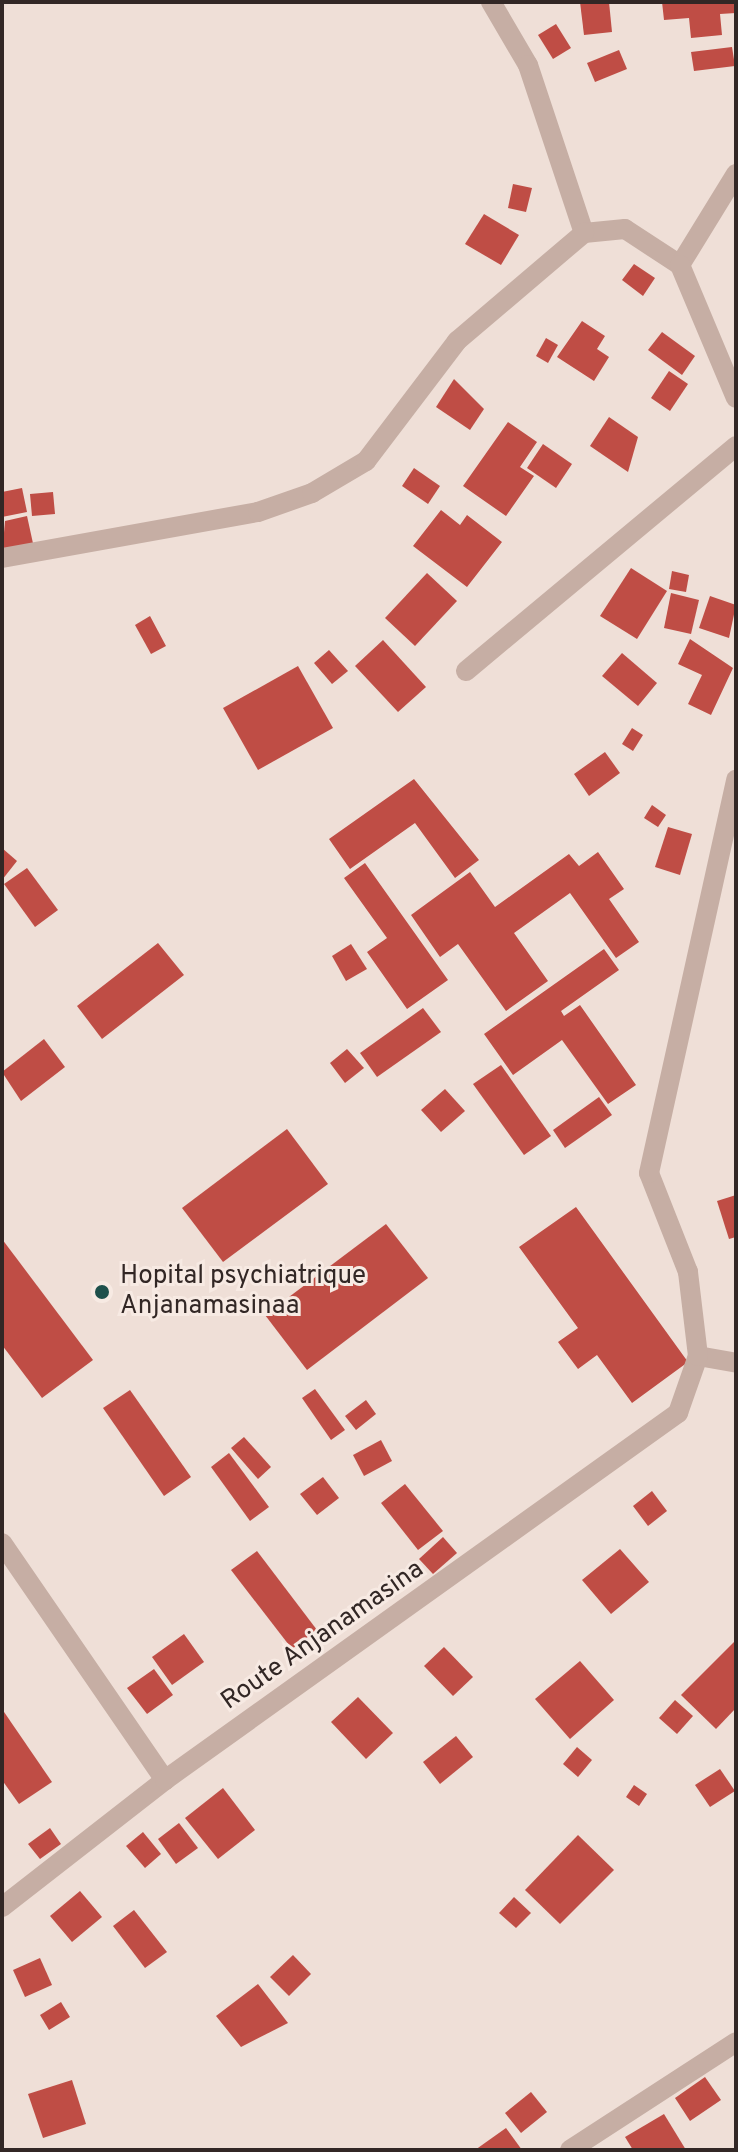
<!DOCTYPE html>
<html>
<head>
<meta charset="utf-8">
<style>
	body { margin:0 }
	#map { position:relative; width:738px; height:2152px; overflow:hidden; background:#efdfd7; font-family:Overpass,sans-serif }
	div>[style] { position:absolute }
	.building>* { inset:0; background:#bf4d45 }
	.street>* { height:20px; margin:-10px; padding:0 10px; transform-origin:10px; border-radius:10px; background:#c6aea4 }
	.dots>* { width:22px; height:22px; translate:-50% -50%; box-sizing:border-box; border:4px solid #f7eae3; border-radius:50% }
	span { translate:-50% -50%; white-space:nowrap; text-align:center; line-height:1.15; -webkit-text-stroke:6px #f7eae3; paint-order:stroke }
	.poi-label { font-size:26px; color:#322725 }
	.left { translate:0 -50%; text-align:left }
	.street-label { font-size:26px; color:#322725 }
	.frame { position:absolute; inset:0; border:4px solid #322725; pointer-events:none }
</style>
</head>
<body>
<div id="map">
	<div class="building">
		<i style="clip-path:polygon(580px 2px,609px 2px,612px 32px,584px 35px)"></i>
		<i style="clip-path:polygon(662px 2px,735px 2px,736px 13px,720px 14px,722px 35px,691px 38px,689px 18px,664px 20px)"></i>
		<i style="clip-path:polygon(556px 24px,571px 48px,553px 59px,538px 35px)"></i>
		<i style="clip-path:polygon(732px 47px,735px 66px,694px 71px,691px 52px)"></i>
		<i style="clip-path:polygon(619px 50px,627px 69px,595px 82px,587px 63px)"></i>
		<i style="clip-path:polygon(513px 184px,532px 188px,526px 212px,508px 208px)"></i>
		<i style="clip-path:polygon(484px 214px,519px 235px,501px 265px,465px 244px)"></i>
		<i style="clip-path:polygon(634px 264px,655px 278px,643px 296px,622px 280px)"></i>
		<i style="clip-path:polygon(582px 321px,605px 336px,597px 349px,609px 357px,594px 381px,557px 357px)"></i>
		<i style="clip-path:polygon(662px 332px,695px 356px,682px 375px,648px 350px)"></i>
		<i style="clip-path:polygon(546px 338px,558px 345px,548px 363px,536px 356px)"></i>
		<i style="clip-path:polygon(669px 371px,688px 384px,670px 411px,651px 398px)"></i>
		<i style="clip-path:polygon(454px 379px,484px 409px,470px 430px,436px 407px)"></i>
		<i style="clip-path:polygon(609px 417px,638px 437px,628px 472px,590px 446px)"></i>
		<i style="clip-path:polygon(508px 422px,537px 442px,520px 467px,534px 476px,506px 516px,463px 486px)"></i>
		<i style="clip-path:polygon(543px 444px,572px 464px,556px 488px,527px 468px)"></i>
		<i style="clip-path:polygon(414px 468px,440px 486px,428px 504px,402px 486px)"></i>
		<i style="clip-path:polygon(22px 488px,27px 512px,2px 517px,2px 492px)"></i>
		<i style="clip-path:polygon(53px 492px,55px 514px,32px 516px,30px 494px)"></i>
		<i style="clip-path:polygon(441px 510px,460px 525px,467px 515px,502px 542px,467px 587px,413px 546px)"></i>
		<i style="clip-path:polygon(27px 516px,34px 548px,2px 556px,5px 521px)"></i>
		<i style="clip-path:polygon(631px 568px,667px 591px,637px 639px,600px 616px)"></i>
		<i style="clip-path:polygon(672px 571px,689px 575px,686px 592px,669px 589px)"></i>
		<i style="clip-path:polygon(427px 573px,457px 601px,415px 646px,385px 618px)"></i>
		<i style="clip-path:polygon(671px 593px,699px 600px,691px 634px,664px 628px)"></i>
		<i style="clip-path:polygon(710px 596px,736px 605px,729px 638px,699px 628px)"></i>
		<i style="clip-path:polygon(150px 616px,166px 646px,151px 654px,135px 625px)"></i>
		<i style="clip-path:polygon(690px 639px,733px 668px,711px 715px,688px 704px,702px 675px,678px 664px)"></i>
		<i style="clip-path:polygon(383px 640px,426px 687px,398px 712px,355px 666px)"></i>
		<i style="clip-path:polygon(329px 650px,348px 671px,332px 684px,314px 663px)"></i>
		<i style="clip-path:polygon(622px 653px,657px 683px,638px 706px,602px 676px)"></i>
		<i style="clip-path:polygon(298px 666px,333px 728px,258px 770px,223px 708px)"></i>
		<i style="clip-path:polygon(632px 728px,643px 735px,633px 751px,622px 744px)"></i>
		<i style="clip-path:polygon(605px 752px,620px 773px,589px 796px,574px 774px)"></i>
		<i style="clip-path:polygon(414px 779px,479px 860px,455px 878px,415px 823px,350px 869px,329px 839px)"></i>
		<i style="clip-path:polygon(652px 805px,666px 815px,658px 827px,644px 818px)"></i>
		<i style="clip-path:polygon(668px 827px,692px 834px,680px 875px,655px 867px)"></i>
		<i style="clip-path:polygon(2px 848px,17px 861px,2px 880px)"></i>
		<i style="clip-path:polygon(598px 852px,624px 889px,609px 899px,639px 942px,616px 958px,570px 893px,514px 933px,548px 981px,506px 1011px,458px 944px,440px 957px,411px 915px,470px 872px,495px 907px,569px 854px,579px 866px)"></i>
		<i style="clip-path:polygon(365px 863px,448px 980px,407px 1009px,367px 952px,387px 938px,344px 878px)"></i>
		<i style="clip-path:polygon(27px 868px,58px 910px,35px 927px,4px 884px)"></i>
		<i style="clip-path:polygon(158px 943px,184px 975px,102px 1039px,77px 1006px)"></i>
		<i style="clip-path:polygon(351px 944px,367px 969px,346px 981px,332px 956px)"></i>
		<i style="clip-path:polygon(604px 949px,619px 970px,561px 1011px,564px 1016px,580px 1005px,636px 1085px,608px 1104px,562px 1040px,513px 1075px,484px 1034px)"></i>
		<i style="clip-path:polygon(423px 1008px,441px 1032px,377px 1077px,360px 1053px)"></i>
		<i style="clip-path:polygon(44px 1039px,65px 1067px,21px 1101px,2px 1072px)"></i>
		<i style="clip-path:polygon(347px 1049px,364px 1068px,345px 1083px,330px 1063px)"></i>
		<i style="clip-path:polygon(501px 1065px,551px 1136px,524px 1155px,473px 1084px)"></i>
		<i style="clip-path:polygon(445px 1089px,465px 1111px,441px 1132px,421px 1110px)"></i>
		<i style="clip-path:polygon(599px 1097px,612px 1115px,565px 1148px,553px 1130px)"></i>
		<i style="clip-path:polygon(287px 1129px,328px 1184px,223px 1262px,182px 1208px)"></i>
		<i style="clip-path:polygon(736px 1195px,736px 1237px,729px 1239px,717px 1201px)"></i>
		<i style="clip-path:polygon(576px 1207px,688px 1362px,632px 1403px,597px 1355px,578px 1369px,558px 1342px,578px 1328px,519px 1247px)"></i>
		<i style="clip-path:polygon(386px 1224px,428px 1278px,307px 1370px,265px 1315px)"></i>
		<i style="clip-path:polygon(2px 1239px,93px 1360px,42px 1398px,2px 1345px)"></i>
		<i style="clip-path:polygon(315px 1389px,345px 1430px,331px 1440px,302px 1398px)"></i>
		<i style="clip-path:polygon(130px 1390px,191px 1477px,164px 1496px,103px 1408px)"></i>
		<i style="clip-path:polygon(366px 1400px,376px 1414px,356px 1430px,345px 1416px)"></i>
		<i style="clip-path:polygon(244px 1437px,271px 1467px,258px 1479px,231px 1448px)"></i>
		<i style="clip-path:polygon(381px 1440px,392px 1461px,364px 1476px,353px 1455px)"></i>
		<i style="clip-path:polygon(229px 1453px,269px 1507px,250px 1521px,211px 1467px)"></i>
		<i style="clip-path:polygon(323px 1477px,339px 1498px,317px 1515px,300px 1494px)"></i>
		<i style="clip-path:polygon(405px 1484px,443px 1531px,418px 1550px,381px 1503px)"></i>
		<i style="clip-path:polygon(652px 1491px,667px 1511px,648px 1526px,633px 1506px)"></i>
		<i style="clip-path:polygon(443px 1537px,457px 1553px,433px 1574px,419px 1559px)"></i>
		<i style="clip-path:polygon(620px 1549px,649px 1582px,611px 1614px,582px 1580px)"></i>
		<i style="clip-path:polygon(257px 1551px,317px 1630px,292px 1649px,231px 1570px)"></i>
		<i style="clip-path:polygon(184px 1634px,204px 1662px,172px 1685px,152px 1657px)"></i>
		<i style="clip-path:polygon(736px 1640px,736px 1708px,716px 1729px,681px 1695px)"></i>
		<i style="clip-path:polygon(444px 1647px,473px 1677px,453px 1696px,424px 1666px)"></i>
		<i style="clip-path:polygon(580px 1661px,614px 1700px,570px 1739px,535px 1699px)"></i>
		<i style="clip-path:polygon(154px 1669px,173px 1695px,147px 1714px,127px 1688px)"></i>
		<i style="clip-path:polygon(358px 1697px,393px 1733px,366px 1759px,331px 1722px)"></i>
		<i style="clip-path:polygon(675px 1700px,693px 1716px,677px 1734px,659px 1718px)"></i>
		<i style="clip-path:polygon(2px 1709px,52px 1782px,19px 1804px,2px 1780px)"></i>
		<i style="clip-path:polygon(456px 1736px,473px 1757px,440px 1784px,423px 1762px)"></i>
		<i style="clip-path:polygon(577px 1747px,592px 1760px,578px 1777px,563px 1764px)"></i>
		<i style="clip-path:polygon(720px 1769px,735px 1791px,710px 1807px,695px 1785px)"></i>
		<i style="clip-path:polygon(634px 1785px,647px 1794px,639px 1806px,626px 1797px)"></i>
		<i style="clip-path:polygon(223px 1788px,255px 1830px,218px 1859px,185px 1818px)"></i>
		<i style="clip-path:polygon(179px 1823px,198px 1848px,176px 1864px,158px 1839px)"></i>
		<i style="clip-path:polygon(50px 1828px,61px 1844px,40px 1859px,28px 1844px)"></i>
		<i style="clip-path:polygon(143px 1832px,161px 1854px,145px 1868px,126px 1846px)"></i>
		<i style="clip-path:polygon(578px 1835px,614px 1870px,560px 1924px,525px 1890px)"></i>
		<i style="clip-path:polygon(80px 1891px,102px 1917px,72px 1942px,50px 1916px)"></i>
		<i style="clip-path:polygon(514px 1897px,531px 1913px,516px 1928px,499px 1913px)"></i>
		<i style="clip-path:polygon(134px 1910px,167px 1952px,145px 1968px,113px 1926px)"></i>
		<i style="clip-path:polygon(293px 1955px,311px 1974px,289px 1996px,270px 1977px)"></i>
		<i style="clip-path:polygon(40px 1958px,52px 1985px,25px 1997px,13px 1970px)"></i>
		<i style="clip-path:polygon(258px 1984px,288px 2023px,241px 2047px,216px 2016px)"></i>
		<i style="clip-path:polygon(61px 2002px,70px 2017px,49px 2030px,40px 2015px)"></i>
		<i style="clip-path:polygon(705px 2077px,721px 2100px,690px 2121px,675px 2098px)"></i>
		<i style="clip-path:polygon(72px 2080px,86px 2124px,43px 2138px,28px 2094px)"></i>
		<i style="clip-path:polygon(531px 2092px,547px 2112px,521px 2133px,505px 2113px)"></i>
		<i style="clip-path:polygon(664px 2114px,686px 2150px,633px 2150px,625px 2137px)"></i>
		<i style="clip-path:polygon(506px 2128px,522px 2150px,475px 2150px)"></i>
	</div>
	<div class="street">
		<i style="left:491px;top:2px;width:73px;rotate:59.6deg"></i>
		<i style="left:528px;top:65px;width:177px;rotate:71.6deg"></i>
		<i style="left:584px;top:233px;width:41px;rotate:-5.6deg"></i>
		<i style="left:625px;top:229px;width:66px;rotate:33.2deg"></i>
		<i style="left:736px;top:174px;width:107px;rotate:121.6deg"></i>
		<i style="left:680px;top:265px;width:144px;rotate:67.2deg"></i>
		<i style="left:2px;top:558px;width:260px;rotate:-10.2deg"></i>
		<i style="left:258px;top:512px;width:57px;rotate:-19.4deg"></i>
		<i style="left:312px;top:493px;width:63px;rotate:-30.7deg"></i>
		<i style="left:366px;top:461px;width:151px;rotate:-52.8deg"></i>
		<i style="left:457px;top:341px;width:167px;rotate:-40.4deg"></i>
		<i style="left:466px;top:671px;width:351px;rotate:-39.8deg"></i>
		<i style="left:698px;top:1356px;width:39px;rotate:10deg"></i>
		<i style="left:2px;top:1543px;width:288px;rotate:55.5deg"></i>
		<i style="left:2px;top:1907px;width:207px;rotate:-37.9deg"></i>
		<i style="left:165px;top:1780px;width:631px;rotate:-35.58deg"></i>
		<i style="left:678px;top:1413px;width:60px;rotate:-70.7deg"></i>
		<i style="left:698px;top:1356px;width:85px;rotate:-96.8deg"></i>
		<i style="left:688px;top:1272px;width:106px;rotate:-111.5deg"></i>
		<i style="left:649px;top:1173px;width:403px;rotate:-77.5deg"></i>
		<i style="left:570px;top:2150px;width:198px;rotate:-33deg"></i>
	</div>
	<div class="dots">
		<i style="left:102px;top:1292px;background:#1e504b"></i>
	</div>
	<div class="poi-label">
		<span class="left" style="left:120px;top:1292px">Hopital psychiatrique<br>Anjanamasinaa</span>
	</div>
	<div class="street-label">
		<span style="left:323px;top:1636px;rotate:-35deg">Route Anjanamasina</span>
	</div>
	<div class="frame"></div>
</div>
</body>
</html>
